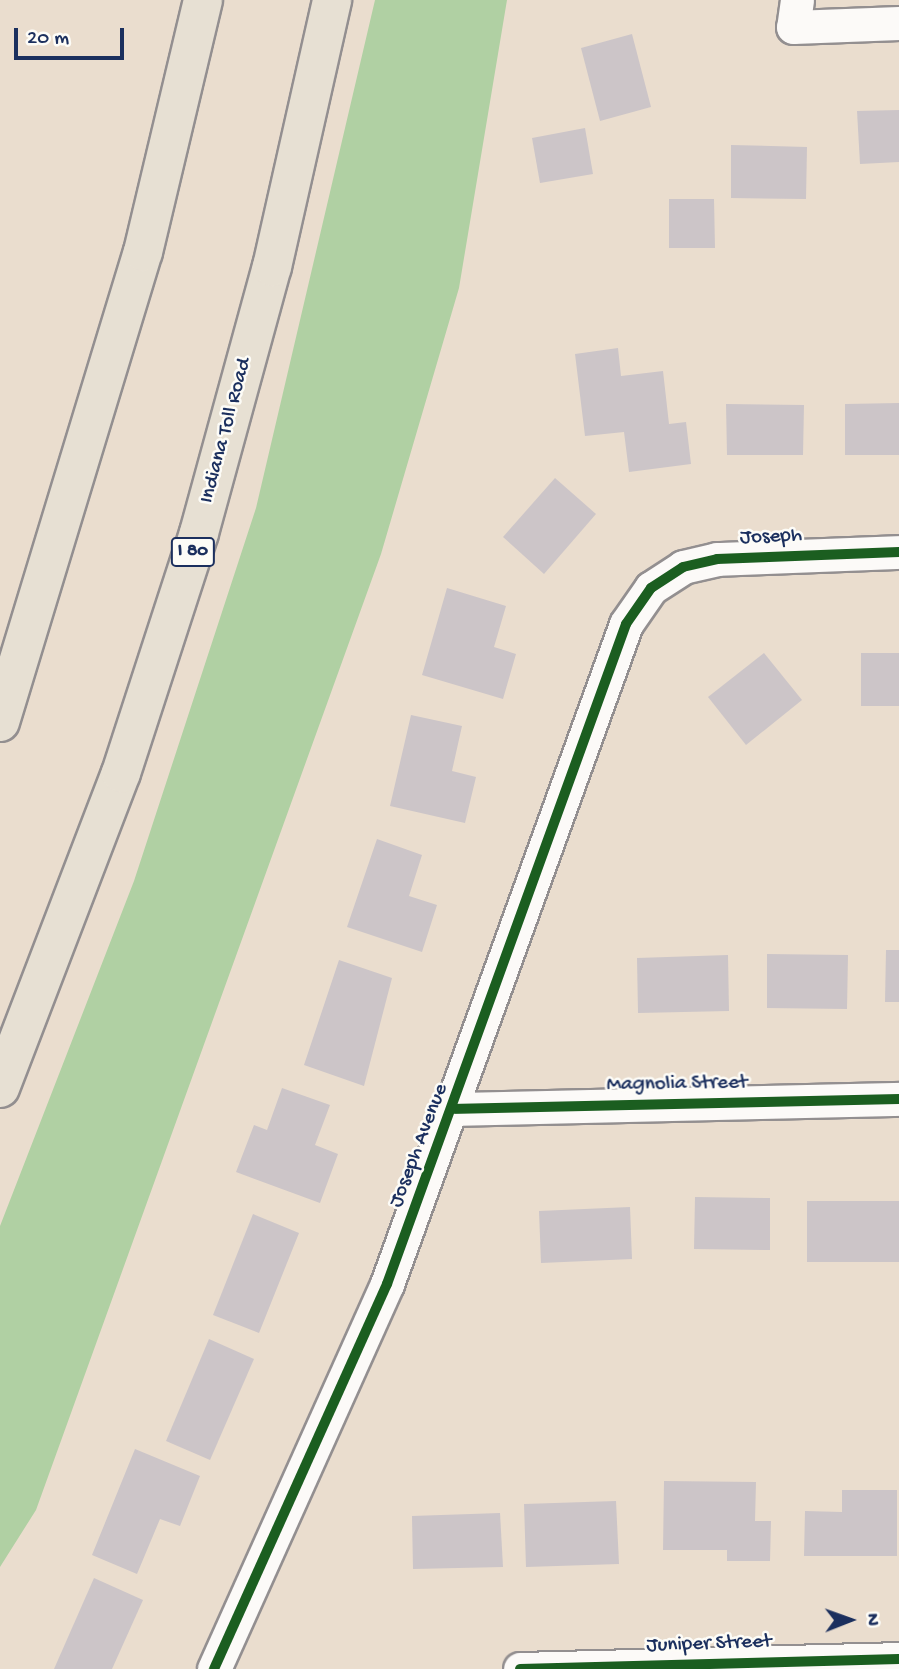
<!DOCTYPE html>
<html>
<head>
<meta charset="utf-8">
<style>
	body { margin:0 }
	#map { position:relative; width:899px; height:1669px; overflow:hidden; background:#eaddce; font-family:"Gochi Hand",sans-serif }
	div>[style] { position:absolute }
	.green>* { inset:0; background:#b0d0a3 }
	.building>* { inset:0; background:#ccc5c8 }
	.roads { filter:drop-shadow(2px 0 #938f90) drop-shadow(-2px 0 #938f90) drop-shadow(0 2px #938f90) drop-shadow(0 -2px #938f90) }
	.street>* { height:33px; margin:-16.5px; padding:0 16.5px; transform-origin:16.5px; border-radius:16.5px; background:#fcfaf8 }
	.highway>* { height:38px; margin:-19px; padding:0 19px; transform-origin:19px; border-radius:19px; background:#e7e0d3 }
	.cycleway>* { height:10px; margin:-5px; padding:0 5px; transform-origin:5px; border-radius:5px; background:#1b5e20 }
	span { translate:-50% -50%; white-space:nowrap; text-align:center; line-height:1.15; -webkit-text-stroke:5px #fdfcf7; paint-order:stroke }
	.shield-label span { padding:2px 5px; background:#fdfcf7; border:2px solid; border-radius:5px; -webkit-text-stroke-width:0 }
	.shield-label { font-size:19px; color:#1b2f5e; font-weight:700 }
	.street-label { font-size:21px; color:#1b2f5e }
	.north { position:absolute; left:815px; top:1585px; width:70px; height:70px; -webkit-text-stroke:5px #fdfcf7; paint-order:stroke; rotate:89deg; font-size:19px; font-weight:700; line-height:28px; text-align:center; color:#1b2f5e }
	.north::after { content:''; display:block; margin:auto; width:24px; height:32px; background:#1b2f5e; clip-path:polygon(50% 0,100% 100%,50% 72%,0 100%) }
	.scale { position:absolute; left:14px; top:28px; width:110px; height:32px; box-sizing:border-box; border:4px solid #1b2f5e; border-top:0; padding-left:9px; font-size:21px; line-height:24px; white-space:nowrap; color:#1b2f5e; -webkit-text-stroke:5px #fdfcf7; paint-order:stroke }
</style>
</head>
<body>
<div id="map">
	<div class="green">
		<i style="clip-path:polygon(375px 0,507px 0,459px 288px,381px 554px,36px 1510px,0 1567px,0 1226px,134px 881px,256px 508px)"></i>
	</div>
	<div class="building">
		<i style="clip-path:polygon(632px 34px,651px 107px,600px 121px,581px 48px)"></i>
		<i style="clip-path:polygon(899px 110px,899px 162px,860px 164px,857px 111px)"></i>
		<i style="clip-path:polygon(585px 128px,593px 174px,540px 183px,532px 138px)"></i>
		<i style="clip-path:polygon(731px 145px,807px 147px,806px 199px,731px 198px)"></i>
		<i style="clip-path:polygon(669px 199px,714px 199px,715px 248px,669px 248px)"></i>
		<i style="clip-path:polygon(618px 348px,621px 376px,663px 371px,669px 424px,686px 422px,691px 464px,629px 472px,624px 432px,585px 436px,575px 354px)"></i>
		<i style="clip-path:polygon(899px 403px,899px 455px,845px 455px,845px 404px)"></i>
		<i style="clip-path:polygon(726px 404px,804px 405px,803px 455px,727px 455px)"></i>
		<i style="clip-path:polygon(555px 478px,596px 514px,544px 574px,503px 537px)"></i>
		<i style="clip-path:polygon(447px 588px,506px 606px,494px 647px,516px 654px,503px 699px,422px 675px)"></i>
		<i style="clip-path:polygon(764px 653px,802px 700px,746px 745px,708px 697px)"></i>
		<i style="clip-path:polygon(861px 653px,899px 653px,899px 706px,861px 706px)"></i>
		<i style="clip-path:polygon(411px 715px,462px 726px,452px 771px,476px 777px,465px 823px,390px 806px)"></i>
		<i style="clip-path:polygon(377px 839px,422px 855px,409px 896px,437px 905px,422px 952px,347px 927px)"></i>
		<i style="clip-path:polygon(886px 950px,899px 950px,899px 1002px,885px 1002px)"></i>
		<i style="clip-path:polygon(767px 954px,848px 955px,847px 1009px,767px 1008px)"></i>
		<i style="clip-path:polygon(728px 955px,729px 1011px,638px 1013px,637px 958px)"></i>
		<i style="clip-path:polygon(339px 960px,392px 978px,364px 1086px,304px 1065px)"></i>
		<i style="clip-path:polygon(282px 1088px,330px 1105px,315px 1145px,338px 1154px,320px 1203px,236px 1172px,254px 1125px,267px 1130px)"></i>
		<i style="clip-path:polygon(695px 1197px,770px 1198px,770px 1250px,694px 1249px)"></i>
		<i style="clip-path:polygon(807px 1201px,899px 1201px,899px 1262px,807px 1262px)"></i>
		<i style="clip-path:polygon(630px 1207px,632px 1259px,541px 1263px,539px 1211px)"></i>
		<i style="clip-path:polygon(253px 1214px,299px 1233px,259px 1333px,213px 1315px)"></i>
		<i style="clip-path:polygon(209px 1339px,254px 1359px,210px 1460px,166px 1441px)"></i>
		<i style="clip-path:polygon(135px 1449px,200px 1476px,180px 1526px,160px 1519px,137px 1574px,92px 1555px)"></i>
		<i style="clip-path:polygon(664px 1481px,756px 1482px,755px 1521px,771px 1521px,770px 1561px,727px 1561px,727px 1550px,663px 1550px)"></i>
		<i style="clip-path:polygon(842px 1490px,897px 1490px,897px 1556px,804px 1556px,805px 1511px,842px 1512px)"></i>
		<i style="clip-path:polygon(616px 1501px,619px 1564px,526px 1567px,524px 1504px)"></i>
		<i style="clip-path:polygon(500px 1513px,503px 1567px,413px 1569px,412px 1516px)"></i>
		<i style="clip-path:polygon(94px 1578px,143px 1600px,112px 1669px,54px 1669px)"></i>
	</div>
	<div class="roads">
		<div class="street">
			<i style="left:797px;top:0;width:27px;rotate:98deg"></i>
			<i style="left:793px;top:27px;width:106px;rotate:-2.2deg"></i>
			<i style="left:455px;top:1109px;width:444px;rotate:-1.3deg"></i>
			<i style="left:214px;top:1669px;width:422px;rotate:-65.8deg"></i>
			<i style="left:387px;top:1284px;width:702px;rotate:-70.09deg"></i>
			<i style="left:626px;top:624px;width:44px;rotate:-55.2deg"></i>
			<i style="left:651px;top:588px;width:38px;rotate:-33deg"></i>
			<i style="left:683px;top:567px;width:35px;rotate:-13deg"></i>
			<i style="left:717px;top:559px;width:182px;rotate:-2.2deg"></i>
			<i style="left:520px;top:1669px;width:379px;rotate:-1.5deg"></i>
		</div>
		<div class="highway">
			<i style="left:0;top:722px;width:491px;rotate:-73.1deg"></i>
			<i style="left:143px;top:252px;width:259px;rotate:-76.6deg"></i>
			<i style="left:0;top:1088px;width:337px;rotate:-69deg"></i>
			<i style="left:121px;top:773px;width:252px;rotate:-72deg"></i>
			<i style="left:199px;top:533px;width:276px;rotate:-74.7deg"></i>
			<i style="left:272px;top:267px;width:274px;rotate:-77.3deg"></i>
		</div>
	</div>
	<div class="cycleway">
		<i style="left:455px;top:1109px;width:444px;rotate:-1.3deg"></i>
		<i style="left:214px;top:1669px;width:422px;rotate:-65.8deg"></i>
		<i style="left:387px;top:1284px;width:702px;rotate:-70.09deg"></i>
		<i style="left:626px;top:624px;width:44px;rotate:-55.2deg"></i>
		<i style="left:651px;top:588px;width:38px;rotate:-33deg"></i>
		<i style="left:683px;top:567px;width:35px;rotate:-13deg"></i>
		<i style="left:717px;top:559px;width:182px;rotate:-2.2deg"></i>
		<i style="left:520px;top:1669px;width:379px;rotate:-1.5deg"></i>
	</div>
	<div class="shield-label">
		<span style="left:193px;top:552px">I 80</span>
	</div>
	<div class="street-label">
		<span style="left:227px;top:431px;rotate:-75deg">Indiana Toll Road</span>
		<span style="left:771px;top:538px;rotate:-2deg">Joseph</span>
		<span style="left:677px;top:1085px;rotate:-1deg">Magnolia Street</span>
		<span style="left:420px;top:1146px;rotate:-69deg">Joseph Avenue</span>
		<span style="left:709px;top:1645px;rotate:-2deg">Juniper Street</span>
	</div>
	<div class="north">N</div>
	<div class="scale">20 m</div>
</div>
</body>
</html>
